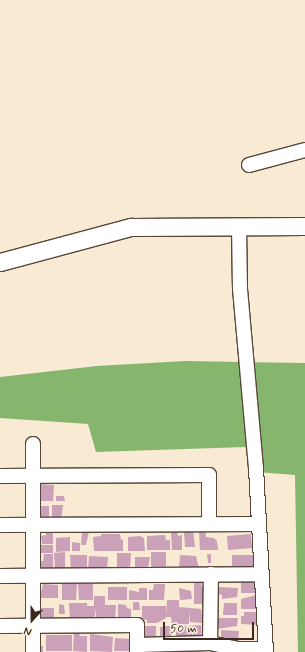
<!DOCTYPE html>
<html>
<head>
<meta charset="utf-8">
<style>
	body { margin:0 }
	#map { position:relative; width:305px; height:652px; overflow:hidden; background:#f8ead3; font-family:Mynerve,sans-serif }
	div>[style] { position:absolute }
	.forest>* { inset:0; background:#86b66e }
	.building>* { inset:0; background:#cba1ba }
	.roads { filter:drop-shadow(1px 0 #574739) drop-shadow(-1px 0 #574739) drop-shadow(0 1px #574739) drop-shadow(0 -1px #574739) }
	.minor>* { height:14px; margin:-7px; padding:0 7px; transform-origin:7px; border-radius:7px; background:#fff }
	.tertiary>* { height:17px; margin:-8.5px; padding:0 8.5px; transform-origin:8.5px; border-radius:8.5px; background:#fff }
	span { translate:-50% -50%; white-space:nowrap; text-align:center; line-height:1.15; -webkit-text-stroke:3px #fcf5e5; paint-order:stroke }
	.north { position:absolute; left:12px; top:600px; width:40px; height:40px; -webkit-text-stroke:3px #fcf5e5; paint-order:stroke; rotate:201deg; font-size:11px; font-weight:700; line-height:16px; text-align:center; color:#3b2a1e }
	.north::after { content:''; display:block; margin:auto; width:14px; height:18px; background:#3b2a1e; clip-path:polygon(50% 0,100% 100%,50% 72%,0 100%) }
	.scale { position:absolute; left:163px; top:622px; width:91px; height:18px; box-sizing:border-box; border:2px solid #3b2a1e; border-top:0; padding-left:5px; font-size:12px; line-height:14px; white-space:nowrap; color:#3b2a1e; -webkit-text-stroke:3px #fcf5e5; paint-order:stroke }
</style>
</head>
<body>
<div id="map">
	<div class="forest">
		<i style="clip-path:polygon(185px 361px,305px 363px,305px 652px,298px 652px,295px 475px,257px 472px,245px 447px,96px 452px,88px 424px,0 418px,0 377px,97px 366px)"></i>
	</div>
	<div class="building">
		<i style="clip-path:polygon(39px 484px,54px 485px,53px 501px,39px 501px)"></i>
		<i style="clip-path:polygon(56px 496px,64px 496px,65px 501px,56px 501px)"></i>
		<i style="clip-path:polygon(52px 505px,63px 505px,61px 520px,52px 520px)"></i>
		<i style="clip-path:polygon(41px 506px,49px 506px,49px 519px,40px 519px)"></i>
		<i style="clip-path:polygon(205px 529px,206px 537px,214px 538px,217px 541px,218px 550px,200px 550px,199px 530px)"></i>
		<i style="clip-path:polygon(193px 530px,195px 547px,185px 547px,184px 531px)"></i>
		<i style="clip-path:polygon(89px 531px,86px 545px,81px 545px,82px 532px)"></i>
		<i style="clip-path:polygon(46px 532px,53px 532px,53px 544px,42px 544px,41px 536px,46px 535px)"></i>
		<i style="clip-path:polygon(177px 532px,178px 536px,182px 535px,182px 550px,172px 550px,171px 533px)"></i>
		<i style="clip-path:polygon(101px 534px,120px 534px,121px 540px,123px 539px,123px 551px,94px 551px,93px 537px,101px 536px)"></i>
		<i style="clip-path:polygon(251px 534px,252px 548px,228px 550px,227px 536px)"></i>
		<i style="clip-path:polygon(165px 535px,166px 540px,170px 540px,170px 550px,147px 550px,147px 536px)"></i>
		<i style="clip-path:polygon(140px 536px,144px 538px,145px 551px,128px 551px,128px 537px)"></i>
		<i style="clip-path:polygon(70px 537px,70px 551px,56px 552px,56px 538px)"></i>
		<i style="clip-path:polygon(72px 542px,80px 543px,80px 551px,72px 551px)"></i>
		<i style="clip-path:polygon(39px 545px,53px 545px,53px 553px,39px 553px)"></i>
		<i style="clip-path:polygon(65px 552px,65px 570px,55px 571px,54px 553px)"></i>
		<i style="clip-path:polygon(151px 552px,166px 552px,166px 569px,151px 569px)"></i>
		<i style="clip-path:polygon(117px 553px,131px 553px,130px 569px,117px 569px)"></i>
		<i style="clip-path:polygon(44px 554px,53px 554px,53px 570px,39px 570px,39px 561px,43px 561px)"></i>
		<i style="clip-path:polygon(207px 554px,211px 554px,211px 563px,208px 563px)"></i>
		<i style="clip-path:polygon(70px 555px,87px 555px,87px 571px,71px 571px)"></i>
		<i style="clip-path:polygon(180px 555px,196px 556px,199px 569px,179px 570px)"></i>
		<i style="clip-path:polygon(232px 555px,255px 555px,254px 567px,232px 568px)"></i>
		<i style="clip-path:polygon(89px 556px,108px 557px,107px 569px,88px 570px)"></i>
		<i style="clip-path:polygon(135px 557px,150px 557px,148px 568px,138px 570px,135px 567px)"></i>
		<i style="clip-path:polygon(194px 581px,202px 582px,201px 586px,205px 586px,205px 604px,194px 604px)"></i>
		<i style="clip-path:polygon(245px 581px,256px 581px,257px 593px,241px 593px,241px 583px)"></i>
		<i style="clip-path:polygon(62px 583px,77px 584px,76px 600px,62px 600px)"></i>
		<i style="clip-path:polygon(43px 584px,58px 585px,58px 598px,40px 598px)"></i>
		<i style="clip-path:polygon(78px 584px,93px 584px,93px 600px,79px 600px)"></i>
		<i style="clip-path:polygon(154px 584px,165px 584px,164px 600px,149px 600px,149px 590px,153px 590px)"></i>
		<i style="clip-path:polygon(108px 587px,127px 587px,127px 600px,108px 600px)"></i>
		<i style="clip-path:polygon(218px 587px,238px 588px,237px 597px,222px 599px,222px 595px,218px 594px)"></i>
		<i style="clip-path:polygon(139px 588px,147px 588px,147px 600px,129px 600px,129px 590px,139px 592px)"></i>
		<i style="clip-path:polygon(179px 588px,191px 591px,192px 599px,180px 600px)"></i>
		<i style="clip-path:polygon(256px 595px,257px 609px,241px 609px,241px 599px)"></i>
		<i style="clip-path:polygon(94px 596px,105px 596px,105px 605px,116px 605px,115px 620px,96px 620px,96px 608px,94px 621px,70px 621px,69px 603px,87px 603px,87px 606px,94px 606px)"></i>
		<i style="clip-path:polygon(167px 600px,179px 600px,179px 607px,201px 609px,203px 623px,190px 622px,189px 611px,189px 624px,172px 625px,171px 617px,166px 617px)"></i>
		<i style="clip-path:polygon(133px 602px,139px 602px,140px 610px,133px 610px)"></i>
		<i style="clip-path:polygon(224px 603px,237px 603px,237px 615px,223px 615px)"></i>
		<i style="clip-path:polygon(59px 604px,64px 605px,65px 614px,59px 614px)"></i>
		<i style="clip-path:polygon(118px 604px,126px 605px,127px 608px,131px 609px,131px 620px,118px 619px)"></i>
		<i style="clip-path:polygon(142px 606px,166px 606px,166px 618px,157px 623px,147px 623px,147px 620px,142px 619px)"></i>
		<i style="clip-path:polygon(41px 608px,54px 608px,54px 618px,40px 617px)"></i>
		<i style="clip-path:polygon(244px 612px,259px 612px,259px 625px,241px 624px,241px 616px,244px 616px)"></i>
		<i style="clip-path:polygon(218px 618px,238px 618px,237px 626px,218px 629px)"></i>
		<i style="clip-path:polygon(201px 625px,202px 639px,176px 639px,176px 627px)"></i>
		<i style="clip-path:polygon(142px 626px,156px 626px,156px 639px,143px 638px)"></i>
		<i style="clip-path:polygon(167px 626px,173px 626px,171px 640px,160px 639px,160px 627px)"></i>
		<i style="clip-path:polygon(221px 630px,239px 631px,238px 642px,221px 642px)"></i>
		<i style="clip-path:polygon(74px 631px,79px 632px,80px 636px,87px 636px,87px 652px,73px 651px)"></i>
		<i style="clip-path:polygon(90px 634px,113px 637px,112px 652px,90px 651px)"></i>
		<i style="clip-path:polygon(46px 635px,72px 635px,72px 651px,46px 651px)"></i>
		<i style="clip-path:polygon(115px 638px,132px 639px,130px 651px,114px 651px)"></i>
		<i style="clip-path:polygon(43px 646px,43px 652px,38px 652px,38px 647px)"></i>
	</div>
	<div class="roads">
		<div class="minor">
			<i style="left:249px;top:165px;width:58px;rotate:-15deg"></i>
			<i style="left:239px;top:226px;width:63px;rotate:89.1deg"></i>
			<i style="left:240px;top:289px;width:180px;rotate:84.9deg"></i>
			<i style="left:256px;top:468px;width:184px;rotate:86.9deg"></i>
			<i style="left:0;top:476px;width:209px;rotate:-0.3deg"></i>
			<i style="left:209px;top:475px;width:49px;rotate:90deg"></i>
			<i style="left:0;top:525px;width:258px;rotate:-0.2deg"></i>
			<i style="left:0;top:576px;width:261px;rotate:-0.4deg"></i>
			<i style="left:0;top:626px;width:137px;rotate:-0.4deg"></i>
			<i style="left:137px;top:625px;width:27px;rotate:90deg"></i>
			<i style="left:210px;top:643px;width:69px;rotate:-89.2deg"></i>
			<i style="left:137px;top:645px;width:73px;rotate:-1.6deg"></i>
			<i style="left:210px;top:643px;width:29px;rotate:12deg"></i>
			<i style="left:238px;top:649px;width:28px"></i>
			<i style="left:33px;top:652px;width:208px;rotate:-90deg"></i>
		</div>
		<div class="tertiary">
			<i style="left:0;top:262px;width:136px;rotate:-15deg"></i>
			<i style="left:131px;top:227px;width:174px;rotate:-0.3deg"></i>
		</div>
	</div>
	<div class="north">N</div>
	<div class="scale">50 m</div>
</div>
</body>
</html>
